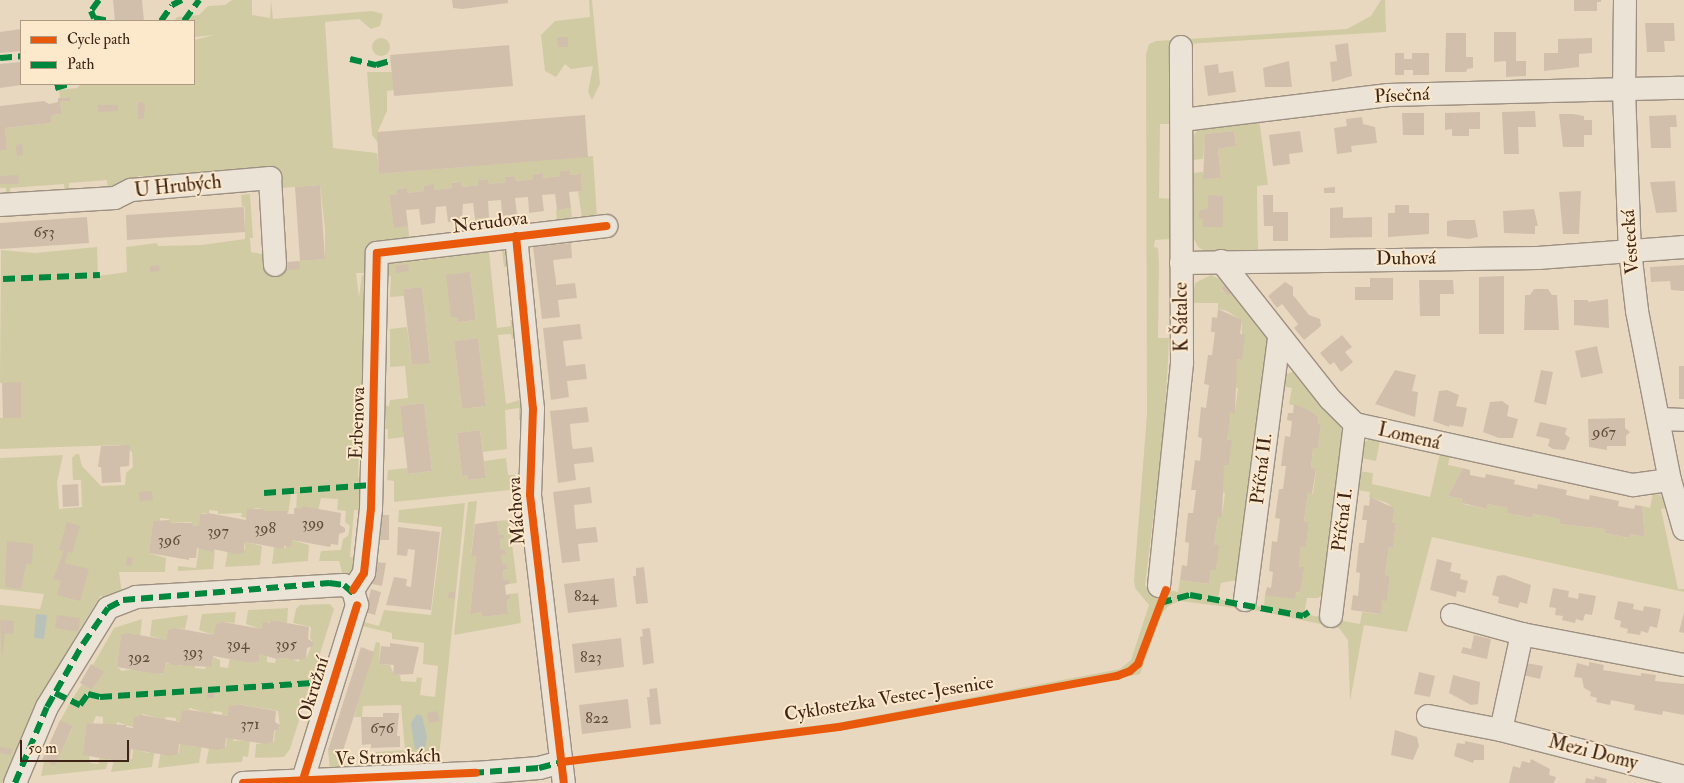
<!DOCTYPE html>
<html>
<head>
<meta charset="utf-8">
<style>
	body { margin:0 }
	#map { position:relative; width:1684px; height:783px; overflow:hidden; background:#e9d8c0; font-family:"IM FELL Double Pica",serif }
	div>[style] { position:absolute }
	.green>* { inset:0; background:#d1cba3 }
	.round { border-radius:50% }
	.water>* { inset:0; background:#b9c2ba }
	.building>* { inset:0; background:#d1bfac }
	.roads { filter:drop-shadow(1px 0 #9d9081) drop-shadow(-1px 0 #9d9081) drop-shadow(0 1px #9d9081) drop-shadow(0 -1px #9d9081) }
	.minor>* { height:22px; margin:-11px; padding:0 11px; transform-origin:11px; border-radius:11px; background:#ece3d7 }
	.quiet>* { height:6px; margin-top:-3px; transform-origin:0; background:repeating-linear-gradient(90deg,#00873e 0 12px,transparent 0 18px) }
	.cycleway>* { height:8px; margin:-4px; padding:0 4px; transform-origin:4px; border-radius:4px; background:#e8590c }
	span { translate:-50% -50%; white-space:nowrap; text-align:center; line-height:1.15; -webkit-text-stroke:4px #fce8cb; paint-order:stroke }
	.number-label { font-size:16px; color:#644c3d }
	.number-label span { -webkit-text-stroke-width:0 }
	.street-label { font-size:19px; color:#3f2518 }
	.legend { position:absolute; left:20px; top:20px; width:175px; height:65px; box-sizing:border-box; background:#fce8cb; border:1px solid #b09a83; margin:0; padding:6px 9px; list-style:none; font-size:15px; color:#3f2518 }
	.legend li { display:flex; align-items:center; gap:10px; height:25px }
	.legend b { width:25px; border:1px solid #b09a83 }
	.scale { position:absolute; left:20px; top:740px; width:109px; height:22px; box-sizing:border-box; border:2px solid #3f2518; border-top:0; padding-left:6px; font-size:15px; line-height:18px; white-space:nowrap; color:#3f2518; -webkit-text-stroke:4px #fce8cb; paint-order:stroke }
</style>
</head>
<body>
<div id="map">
	<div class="green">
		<i style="clip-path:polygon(232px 0,252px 0,252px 15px,270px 18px,271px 0,273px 19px,372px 11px,383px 14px,380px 26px,371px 29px,359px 19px,325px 22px,333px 148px,377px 153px,380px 174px,593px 156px,597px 216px,582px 218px,578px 191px,582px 191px,581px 174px,570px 175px,570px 170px,560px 171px,560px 176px,543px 178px,542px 173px,533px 174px,533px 179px,516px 181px,515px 176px,506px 177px,506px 182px,489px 184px,488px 179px,479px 180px,479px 185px,462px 187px,461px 182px,451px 183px,452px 188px,434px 190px,434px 185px,424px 186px,424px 191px,407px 193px,407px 188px,397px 189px,397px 194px,389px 195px,394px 227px,408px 226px,410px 244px,371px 273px,356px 273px,359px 297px,362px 275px,366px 276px,358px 477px,361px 482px,355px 483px,355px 489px,365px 488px,364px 510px,354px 510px,350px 557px,361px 559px,354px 572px,343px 576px,339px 561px,319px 561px,321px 551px,341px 550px,343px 539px,348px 536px,350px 526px,345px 522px,346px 511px,337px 510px,338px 499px,321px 498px,318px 511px,303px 507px,303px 510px,296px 510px,297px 494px,291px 494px,288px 515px,287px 511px,264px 511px,264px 509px,255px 508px,248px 518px,241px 517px,242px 513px,218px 514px,218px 511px,209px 510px,209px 513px,203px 513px,201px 527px,192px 525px,192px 522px,169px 523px,169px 519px,160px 518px,160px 522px,153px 521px,149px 553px,166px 558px,165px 572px,119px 572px,122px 593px,105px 603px,101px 595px,74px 639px,6px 783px,0 783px,0 605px,40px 609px,44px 594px,0 589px,0 458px,63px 455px,57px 482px,59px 509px,82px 507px,81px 480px,73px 480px,72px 458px,76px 454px,79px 454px,82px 466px,101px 486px,125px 485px,126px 473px,133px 467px,132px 452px,121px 445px,0 449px,0 418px,21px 417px,20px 383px,0 383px,1px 250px,35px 253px,97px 247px,98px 276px,127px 272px,126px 247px,157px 243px,158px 246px,202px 245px,245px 239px,245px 207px,242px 206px,241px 195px,250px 194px,253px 238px,250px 238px,251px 252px,262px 254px,284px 269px,299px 269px,299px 261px,325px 259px,325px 229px,320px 185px,282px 188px,281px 174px,233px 174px,232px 170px,218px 171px,213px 176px,212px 172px,198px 172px,193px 177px,192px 173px,177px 174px,177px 177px,158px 175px,157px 180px,152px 180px,150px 176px,138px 176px,137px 181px,108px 188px,107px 180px,69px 183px,69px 192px,65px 193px,64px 184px,10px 188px,11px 196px,6px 197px,6px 188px,0 188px,0 151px,7px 150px,5px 128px,51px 123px,51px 115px,62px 114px,60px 102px,70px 101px,69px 97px,60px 98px,59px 90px,77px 88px,81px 84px,194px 84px,194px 40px,214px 35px,194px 37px,194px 21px,174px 21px,177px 17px,199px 15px,208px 6px,225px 5px)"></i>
		<i style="clip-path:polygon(589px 0,592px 0,600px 84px,592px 100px,588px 92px,593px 66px,571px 69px,565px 64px,556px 77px,545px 71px,541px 35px,555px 21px,590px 17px)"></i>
		<i style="clip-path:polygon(1381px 0,1385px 0,1386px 32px,1170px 45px,1171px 124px,1160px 124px,1159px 198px,1171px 199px,1171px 239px,1155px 240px,1154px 247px,1158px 248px,1159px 264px,1158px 338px,1169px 338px,1168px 361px,1164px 428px,1145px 586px,1178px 592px,1180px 580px,1209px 584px,1211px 570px,1216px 570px,1218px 545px,1214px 545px,1218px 517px,1222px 517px,1225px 493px,1221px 492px,1224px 465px,1229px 465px,1231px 440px,1227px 440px,1230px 412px,1235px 412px,1238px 388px,1234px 387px,1237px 359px,1241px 360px,1242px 321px,1227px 311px,1218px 309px,1218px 303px,1192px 303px,1195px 283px,1211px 275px,1222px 280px,1225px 285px,1221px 289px,1227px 296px,1231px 293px,1234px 295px,1269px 338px,1237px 580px,1221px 583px,1218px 599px,1264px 607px,1265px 595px,1300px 592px,1303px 567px,1299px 567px,1301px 546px,1306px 546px,1309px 522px,1304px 521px,1308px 493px,1313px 494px,1316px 470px,1311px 468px,1313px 448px,1318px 448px,1321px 424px,1317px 423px,1317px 416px,1311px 411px,1289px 404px,1292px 388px,1280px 386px,1285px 375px,1294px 371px,1344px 428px,1324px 594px,1318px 598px,1307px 598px,1304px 614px,1360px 624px,1362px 612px,1380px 614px,1382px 600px,1387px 600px,1390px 576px,1385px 575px,1389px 547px,1393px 548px,1396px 523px,1392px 522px,1391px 506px,1387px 503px,1369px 497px,1370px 492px,1355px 490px,1358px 471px,1373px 473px,1372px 484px,1430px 497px,1440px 453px,1450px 455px,1448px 465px,1463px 468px,1448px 496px,1463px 499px,1463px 504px,1487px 509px,1488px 504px,1508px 508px,1508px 513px,1531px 518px,1533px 514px,1560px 519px,1559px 524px,1605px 529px,1604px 533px,1628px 538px,1630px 534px,1645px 537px,1642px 506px,1650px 508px,1653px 493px,1660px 495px,1670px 507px,1661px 509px,1678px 589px,1684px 589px,1684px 592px,1432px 537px,1407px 632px,1364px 625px,1350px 701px,1348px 640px,1339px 628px,1260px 611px,1180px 601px,1168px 606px,1162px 614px,1140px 674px,870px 726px,660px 753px,745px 740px,746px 736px,659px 745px,837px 723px,1120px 669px,1131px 660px,1149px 605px,1135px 588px,1134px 580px,1147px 414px,1146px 54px,1149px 44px,1156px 41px,1347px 29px,1371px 16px)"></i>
		<i class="round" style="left:372px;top:38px;width:18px;height:18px"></i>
		<i style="clip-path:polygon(367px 72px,392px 72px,394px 90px,387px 91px,387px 111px,378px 131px,379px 144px,372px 135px)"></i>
		<i style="clip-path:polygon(1259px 119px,1268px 185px,1257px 186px,1258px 252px,1206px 252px,1198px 247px,1192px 235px,1192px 173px,1203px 172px,1203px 179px,1221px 178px,1218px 149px,1236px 146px,1234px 131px,1206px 134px,1203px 159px,1192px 160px,1194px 135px,1200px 128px)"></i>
		<i style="clip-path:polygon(571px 208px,572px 219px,557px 221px,556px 210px)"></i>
		<i style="clip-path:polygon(489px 217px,491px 228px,476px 229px,475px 219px)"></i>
		<i style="clip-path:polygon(evenodd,482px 246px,502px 249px,508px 256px,510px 266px,504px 267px,502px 250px,489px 252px,497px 328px,511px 326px,510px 320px,518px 319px,521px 338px,512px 339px,511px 334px,498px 335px,506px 404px,526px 398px,526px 420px,519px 420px,519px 408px,505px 410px,507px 449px,483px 452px,480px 430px,457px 433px,462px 476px,468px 475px,468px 480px,486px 478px,484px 461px,506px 458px,508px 475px,519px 475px,519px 489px,394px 502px,394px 481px,387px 480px,388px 470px,408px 468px,409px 474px,432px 471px,424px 403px,400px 406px,404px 437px,388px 439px,388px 429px,380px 429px,381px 405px,389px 406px,390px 400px,408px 398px,405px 366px,390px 367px,390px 329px,407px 327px,412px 365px,430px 362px,422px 287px,403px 289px,404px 296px,390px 297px,391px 276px,383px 277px,387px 263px,416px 254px,418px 261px,482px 253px,482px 246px,470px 272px,476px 320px,458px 322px,457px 317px,451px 318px,470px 272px,482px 246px,478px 338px,486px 406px,462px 409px,454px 341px,478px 338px)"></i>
		<i style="clip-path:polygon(1370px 439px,1380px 441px,1376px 461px,1361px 458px,1362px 444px)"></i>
		<i style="clip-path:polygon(477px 501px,471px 556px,476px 556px,470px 613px,482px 612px,482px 617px,508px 614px,507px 600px,511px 599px,510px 594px,518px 593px,521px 623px,454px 635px,468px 502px)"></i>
		<i style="clip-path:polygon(465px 503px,439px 757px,376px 759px,376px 752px,405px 750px,401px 705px,363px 706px,362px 717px,354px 717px,376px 642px,380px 643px,379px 664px,390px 665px,394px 675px,400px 675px,401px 681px,416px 682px,417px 677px,422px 678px,420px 695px,435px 697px,438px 666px,423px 664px,424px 643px,392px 639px,392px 633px,362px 626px,364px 622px,379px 626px,384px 610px,431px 615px,442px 527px,398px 522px,399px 510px)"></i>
		<i style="clip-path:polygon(509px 520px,517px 583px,509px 584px,509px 579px,504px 580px,503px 570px,508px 569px,507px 565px,503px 565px,501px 555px,506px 554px,505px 550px,501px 550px,500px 540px,504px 539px,504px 535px,499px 535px,497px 521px)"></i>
		<i style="clip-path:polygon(292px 540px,309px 545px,308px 561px,272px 564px,274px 547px,284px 549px)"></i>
		<i style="clip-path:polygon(245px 542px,262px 546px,260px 565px,225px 567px,228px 550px,245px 549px)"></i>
		<i style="clip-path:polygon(199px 545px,215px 549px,213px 569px,178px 571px,178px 566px,196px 568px)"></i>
		<i style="clip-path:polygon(330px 604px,334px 609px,290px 749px,284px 757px,255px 758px,256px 744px,274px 742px,275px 731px,280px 728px,278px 711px,238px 704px,238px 707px,229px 705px,229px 716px,222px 715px,222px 712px,213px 711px,212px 715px,190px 708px,182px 722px,176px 721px,176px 718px,166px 717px,165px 720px,143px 714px,136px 728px,117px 722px,116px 726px,103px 725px,103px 717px,96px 716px,93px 723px,88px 723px,84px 754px,89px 755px,90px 763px,98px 764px,100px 756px,109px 757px,106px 769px,41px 776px,44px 761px,55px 765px,73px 727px,60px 721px,71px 701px,82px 684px,92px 690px,103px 671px,93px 665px,114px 628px,142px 619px,140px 638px,136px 634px,121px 636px,117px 667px,122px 671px,134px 669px,157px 674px,164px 673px,166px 663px,182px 666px,183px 663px,195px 664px,195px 668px,205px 669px,206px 666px,212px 667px,213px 657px,220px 660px,220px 667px,228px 668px,230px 657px,252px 663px,259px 661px,260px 653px,267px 654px,267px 662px,275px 663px,276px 659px,289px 658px,299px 662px,299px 659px,306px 659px,313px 642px,310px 638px,311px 627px,293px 623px,296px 609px,300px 605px)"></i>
		<i style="clip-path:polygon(288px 608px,287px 624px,271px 620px,263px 630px,246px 624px,248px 610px)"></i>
		<i style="clip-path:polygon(236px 612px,234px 626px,233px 623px,224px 622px,216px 636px,199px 630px,202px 614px)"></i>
		<i style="clip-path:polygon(188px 615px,185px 629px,176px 628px,169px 641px,150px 636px,152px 620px)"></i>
		<i style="clip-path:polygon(227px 737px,234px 738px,233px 741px,250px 740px,248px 757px,243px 756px,242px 762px,206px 764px,209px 748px,226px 747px)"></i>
		<i style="clip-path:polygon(180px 743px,196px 747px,196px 743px,202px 744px,199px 763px,158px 768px,161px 750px,179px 753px)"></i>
		<i style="clip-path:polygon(133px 749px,149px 753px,150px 749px,155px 750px,152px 767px,111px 772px,114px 760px,132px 759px)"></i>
		<i style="clip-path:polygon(328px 750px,342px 754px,346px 771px,330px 772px)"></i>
	</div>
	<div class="water">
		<i style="clip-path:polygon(36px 614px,47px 615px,44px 639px,34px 638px)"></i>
		<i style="clip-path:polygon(417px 714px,422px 716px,427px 737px,425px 749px,415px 749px,414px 744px,411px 723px)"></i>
	</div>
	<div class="building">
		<i style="clip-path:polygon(113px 0,142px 0,144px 21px,115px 21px)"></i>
		<i style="clip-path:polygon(452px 0,508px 0,508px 3px,462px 9px,453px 8px)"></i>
		<i style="clip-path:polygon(1574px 0,1601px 0,1601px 2px,1597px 2px,1597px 11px,1574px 11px)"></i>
		<i style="clip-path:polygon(1645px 23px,1674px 23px,1675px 41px,1664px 41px,1665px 52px,1647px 52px)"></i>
		<i style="clip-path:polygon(21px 29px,21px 51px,0 53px,0 32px)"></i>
		<i style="clip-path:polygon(1494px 32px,1516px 32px,1516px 61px,1526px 61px,1526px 76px,1506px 77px,1506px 61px,1494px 62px)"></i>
		<i style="clip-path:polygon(1446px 33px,1466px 33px,1466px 57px,1473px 57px,1473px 68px,1467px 69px,1466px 72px,1445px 72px)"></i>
		<i style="clip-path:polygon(557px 37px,568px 37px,568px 47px,558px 47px)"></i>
		<i style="clip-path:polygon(1592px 38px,1592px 53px,1579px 54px,1579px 67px,1544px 71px,1544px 53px,1558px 53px,1558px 39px)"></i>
		<i style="clip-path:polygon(1348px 43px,1352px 76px,1332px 82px,1330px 62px,1337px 61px,1335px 45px)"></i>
		<i style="clip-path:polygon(509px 45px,513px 86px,394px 96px,390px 55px)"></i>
		<i style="clip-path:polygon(1395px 53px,1404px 53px,1404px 59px,1412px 59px,1412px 53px,1429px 53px,1429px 75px,1413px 75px,1413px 70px,1404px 70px,1404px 75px,1395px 75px)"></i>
		<i style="clip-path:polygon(1289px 61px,1292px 87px,1265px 87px,1263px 68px)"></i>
		<i style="clip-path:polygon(21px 62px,21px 85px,0 88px,0 64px)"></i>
		<i style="clip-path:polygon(1218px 64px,1219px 73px,1233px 71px,1236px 92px,1208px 96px,1204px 66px)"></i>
		<i style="clip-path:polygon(70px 97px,70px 101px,60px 102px,62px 114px,51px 115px,51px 123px,5px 128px,7px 150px,0 151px,0 106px,44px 101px,49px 104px,58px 102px,58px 98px)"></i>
		<i style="clip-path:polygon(138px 102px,145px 103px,144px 119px,138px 119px)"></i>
		<i style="clip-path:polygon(98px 105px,118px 105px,118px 111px,98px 112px)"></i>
		<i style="clip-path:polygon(1535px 111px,1536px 127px,1518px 127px,1519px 154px,1504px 154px,1502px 112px)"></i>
		<i style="clip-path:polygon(1480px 112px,1480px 129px,1469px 129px,1469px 136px,1452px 136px,1452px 129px,1445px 130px,1445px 113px)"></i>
		<i style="clip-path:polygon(1402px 113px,1424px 113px,1424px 135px,1403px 135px)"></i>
		<i style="clip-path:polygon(1559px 114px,1573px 114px,1584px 116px,1584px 120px,1592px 120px,1592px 135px,1584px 135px,1584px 147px,1563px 147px)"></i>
		<i style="clip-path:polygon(585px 115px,588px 157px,379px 174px,377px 132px)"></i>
		<i style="clip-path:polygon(1676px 115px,1677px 127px,1670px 127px,1671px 148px,1651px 148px,1649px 116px)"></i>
		<i style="clip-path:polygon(1362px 117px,1363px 124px,1375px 127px,1377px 143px,1351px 146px,1352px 152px,1337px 154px,1334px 128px,1347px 126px,1346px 119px)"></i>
		<i style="clip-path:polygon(1234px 131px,1236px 146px,1218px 149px,1221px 178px,1203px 179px,1205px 134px)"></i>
		<i style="clip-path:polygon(1300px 131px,1303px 152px,1289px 154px,1290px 164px,1273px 166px,1269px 135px)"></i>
		<i style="clip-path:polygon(22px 144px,23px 155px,17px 156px,16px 145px)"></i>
		<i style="clip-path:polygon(570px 170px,570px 175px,581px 174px,582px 191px,569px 192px,571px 208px,557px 210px,555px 194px,542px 195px,544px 211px,529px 213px,528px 197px,515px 198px,517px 214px,502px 216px,501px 200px,488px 201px,489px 217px,475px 219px,473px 203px,463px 204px,462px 220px,448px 222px,446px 206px,436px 207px,435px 223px,421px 225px,419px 209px,406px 210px,408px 226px,394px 228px,389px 195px,397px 194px,397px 189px,407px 188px,407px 193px,424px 191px,424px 186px,434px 184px,434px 190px,452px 188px,451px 183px,461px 182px,462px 187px,479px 185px,478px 180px,488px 179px,489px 184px,506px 182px,505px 177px,515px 176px,516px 181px,533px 179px,533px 174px,543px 173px,543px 178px,560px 176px,560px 171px)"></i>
		<i style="clip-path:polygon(18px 175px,19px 184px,0 184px,0 176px)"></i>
		<i style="clip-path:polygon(1675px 181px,1677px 212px,1656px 213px,1650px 182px)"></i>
		<i style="clip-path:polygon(320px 185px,325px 259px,300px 261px,295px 187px)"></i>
		<i style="clip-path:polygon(1335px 187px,1335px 193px,1324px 193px,1324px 188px)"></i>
		<i style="clip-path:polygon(1581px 191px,1579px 234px,1563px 234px,1559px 192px)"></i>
		<i style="clip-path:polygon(1208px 195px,1223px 196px,1223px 227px,1203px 227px,1203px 219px,1199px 219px,1199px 211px,1208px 208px)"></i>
		<i style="clip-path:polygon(1263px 195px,1273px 195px,1273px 212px,1288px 212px,1288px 241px,1273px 241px,1273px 226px,1264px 226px)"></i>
		<i style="clip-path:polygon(1395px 205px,1409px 205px,1409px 213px,1429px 213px,1429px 234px,1388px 237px,1388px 213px,1395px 213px)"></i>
		<i style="clip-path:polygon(244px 207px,245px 232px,127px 240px,126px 215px)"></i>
		<i style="clip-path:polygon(1343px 207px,1343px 218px,1372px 217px,1372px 237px,1330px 238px,1330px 208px)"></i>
		<i style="clip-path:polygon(1534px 209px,1538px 226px,1535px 226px,1535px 234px,1504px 233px,1503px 211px)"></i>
		<i style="clip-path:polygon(87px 217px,89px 243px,0 249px,0 223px)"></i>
		<i style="clip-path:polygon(1454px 220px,1475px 220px,1478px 237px,1469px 239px,1447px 236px,1447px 221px)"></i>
		<i style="clip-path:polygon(571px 243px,572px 258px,553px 260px,556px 281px,556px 285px,575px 283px,577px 298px,558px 300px,560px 317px,542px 319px,533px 247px)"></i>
		<i style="clip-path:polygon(299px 261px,300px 269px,288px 270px,287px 262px)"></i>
		<i style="clip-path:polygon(408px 264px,409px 271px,396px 273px,395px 266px)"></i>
		<i style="clip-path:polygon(159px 265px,160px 271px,150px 272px,150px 266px)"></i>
		<i style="clip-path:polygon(1684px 265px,1684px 291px,1671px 290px,1670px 281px,1651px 282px,1650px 267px)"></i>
		<i style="clip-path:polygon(470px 272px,476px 320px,458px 322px,457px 317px,451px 318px,446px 275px)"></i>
		<i style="clip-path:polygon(1504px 276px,1504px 334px,1479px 334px,1479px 277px)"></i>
		<i style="clip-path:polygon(1370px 278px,1393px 278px,1393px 300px,1355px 300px,1355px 287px,1370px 287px)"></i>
		<i style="clip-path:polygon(1419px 280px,1453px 280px,1454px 294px,1440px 294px,1440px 316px,1420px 316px)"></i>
		<i style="clip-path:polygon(1285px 282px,1293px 287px,1293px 295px,1309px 315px,1320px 319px,1321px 326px,1304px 340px,1294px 328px,1298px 324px,1282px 304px,1277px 308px,1268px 296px)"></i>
		<i style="clip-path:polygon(1225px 285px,1231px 293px,1227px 296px,1221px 288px)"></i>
		<i style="clip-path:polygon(422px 287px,430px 363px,412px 365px,403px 289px)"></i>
		<i style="clip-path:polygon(1534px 289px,1548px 289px,1552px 295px,1557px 295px,1559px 330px,1524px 330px,1525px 295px,1530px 295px)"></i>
		<i style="clip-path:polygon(1608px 299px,1609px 328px,1574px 325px,1574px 300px,1588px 300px,1588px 302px)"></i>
		<i style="clip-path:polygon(1218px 309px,1242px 320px,1240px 334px,1245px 335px,1242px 360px,1237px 359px,1235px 413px,1230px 412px,1229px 426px,1227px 440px,1232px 440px,1229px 465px,1224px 465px,1222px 518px,1218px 517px,1214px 545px,1219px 545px,1216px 570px,1211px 570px,1209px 584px,1180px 580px,1182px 565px,1187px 566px,1189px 543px,1185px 542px,1188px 513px,1193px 513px,1196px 490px,1191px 490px,1195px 460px,1200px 461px,1202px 438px,1198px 437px,1201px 407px,1206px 408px,1209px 385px,1204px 384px,1206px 370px,1208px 355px,1212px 355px,1215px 332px,1211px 332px,1212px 317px,1217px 318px)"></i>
		<i style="clip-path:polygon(580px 324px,582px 339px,563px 341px,566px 366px,585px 364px,587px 379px,567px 381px,569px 397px,551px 400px,543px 328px)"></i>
		<i style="clip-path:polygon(1342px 335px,1352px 347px,1345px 352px,1353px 362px,1341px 372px,1334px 362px,1330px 365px,1320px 353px)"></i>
		<i style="clip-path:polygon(478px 338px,486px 406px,462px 409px,454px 341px)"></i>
		<i style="clip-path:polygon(1597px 346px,1603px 373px,1581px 378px,1575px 351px)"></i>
		<i style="clip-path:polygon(1679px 366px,1684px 366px,1684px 399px,1679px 399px)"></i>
		<i style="clip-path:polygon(1395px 370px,1416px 375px,1412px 391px,1418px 392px,1415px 417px,1375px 404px)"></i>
		<i style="clip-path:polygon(1541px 370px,1553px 372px,1546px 405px,1534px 402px)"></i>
		<i style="clip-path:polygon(21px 382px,21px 418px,3px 418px,2px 383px)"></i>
		<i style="clip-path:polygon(1439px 391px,1447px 390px,1459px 395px,1456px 406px,1467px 408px,1463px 427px,1449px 425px,1449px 427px,1433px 421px)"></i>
		<i style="clip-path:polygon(1502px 401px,1509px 406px,1507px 416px,1518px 419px,1513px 438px,1499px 438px,1483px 432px,1490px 402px)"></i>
		<i style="clip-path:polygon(424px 403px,432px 471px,408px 474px,400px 406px)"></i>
		<i style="clip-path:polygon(1294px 404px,1311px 411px,1317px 416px,1317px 423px,1321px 424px,1318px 448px,1313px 448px,1311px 468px,1316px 469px,1312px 494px,1308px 493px,1304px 521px,1309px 522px,1306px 547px,1301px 546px,1299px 567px,1304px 567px,1300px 592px,1296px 592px,1295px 599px,1265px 595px,1267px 587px,1271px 588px,1273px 572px,1269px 571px,1272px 541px,1277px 542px,1280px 519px,1275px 518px,1279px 489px,1283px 489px,1286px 466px,1281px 466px,1285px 436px,1290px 437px,1292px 421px,1287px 420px,1288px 413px,1293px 413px)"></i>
		<i style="clip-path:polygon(587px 407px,589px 422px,570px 424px,572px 445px,573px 449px,592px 447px,594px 462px,574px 464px,576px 480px,558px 483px,550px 411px)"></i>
		<i style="clip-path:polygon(1625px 418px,1625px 428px,1630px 432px,1626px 436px,1626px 446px,1607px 446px,1607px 450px,1589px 447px,1588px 419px)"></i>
		<i style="clip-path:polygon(1540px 422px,1567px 428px,1565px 434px,1570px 438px,1565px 450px,1553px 449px,1548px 446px,1550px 439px,1536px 436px)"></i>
		<i style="clip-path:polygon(480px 430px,486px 478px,468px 480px,468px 475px,462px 476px,457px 433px)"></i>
		<i style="clip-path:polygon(130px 445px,129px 466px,120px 467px,121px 482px,102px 483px,101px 467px,98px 467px,101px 446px)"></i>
		<i style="clip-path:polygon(1463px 468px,1470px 470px,1470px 475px,1485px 478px,1486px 474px,1515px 480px,1514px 484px,1537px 489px,1538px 484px,1567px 490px,1566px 495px,1589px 500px,1590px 495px,1619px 501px,1618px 506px,1634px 509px,1635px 505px,1642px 506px,1645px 537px,1630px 534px,1629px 538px,1604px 533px,1605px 529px,1559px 524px,1560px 519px,1533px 514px,1532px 518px,1507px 513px,1508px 508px,1488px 504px,1487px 509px,1462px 503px,1463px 499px,1448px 496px)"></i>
		<i style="clip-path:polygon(78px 484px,79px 506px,63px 507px,62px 485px)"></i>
		<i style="clip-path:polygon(590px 487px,592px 503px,574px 505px,576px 529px,596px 527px,598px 542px,578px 544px,580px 561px,562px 563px,553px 492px)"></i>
		<i style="clip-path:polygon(152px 491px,153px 500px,140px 501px,139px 492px)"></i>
		<i style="clip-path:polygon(1370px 497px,1394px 508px,1392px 522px,1396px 523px,1393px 548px,1389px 547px,1385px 575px,1390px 576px,1387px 601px,1382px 600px,1381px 614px,1351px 610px,1353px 595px,1358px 596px,1360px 573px,1356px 572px,1359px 543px,1364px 543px,1367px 520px,1362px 520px,1364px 505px,1369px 506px)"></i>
		<i style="clip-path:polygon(302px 506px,341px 513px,340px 525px,345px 528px,345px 532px,339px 534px,338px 545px,331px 544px,330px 547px,292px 540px,291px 547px,284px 546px,284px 549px,245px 542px,243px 553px,236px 554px,213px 549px,213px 552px,197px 548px,196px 558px,189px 558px,189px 560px,149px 553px,153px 521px,170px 520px,169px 523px,193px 523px,192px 525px,199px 526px,200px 515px,208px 513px,246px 520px,247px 509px,265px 509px,264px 511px,288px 511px,287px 514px,294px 514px,294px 508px,302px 509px)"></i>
		<i style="clip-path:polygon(378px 515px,389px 515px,389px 540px,377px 540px)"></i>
		<i style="clip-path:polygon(497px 521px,499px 535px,504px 535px,504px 539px,500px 540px,501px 550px,505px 550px,506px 554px,501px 555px,503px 565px,507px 564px,508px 569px,503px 570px,504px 580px,509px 579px,509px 584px,505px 585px,506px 595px,510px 594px,511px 599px,507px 600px,508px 614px,482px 617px,482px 612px,470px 614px,476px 556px,471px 557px,475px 524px)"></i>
		<i style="clip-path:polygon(67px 522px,80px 526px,72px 553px,68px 552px,65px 563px,89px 569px,80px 601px,57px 595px,61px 581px,53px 579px,64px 551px,59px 550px)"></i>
		<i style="clip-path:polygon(398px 527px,440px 532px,431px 610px,386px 605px,394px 577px,407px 579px,406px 586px,411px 587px,415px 550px,408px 549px,407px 556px,397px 555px)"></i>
		<i style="clip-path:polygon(7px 541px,33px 544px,32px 564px,26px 564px,21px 589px,5px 587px)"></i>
		<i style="clip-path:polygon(127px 557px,133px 558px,131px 566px,126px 565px)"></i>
		<i style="clip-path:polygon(1437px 559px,1452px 563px,1450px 571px,1461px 574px,1460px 579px,1468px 581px,1465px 593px,1457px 591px,1456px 597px,1430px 590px)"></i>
		<i style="clip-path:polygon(375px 562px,386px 563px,382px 586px,372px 584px)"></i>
		<i style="clip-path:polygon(644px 567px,648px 603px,636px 604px,633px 576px,636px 576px,636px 568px)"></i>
		<i style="clip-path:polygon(1504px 575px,1531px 585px,1527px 604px,1520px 602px,1518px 608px,1498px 603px,1499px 597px,1492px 595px,1497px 576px)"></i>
		<i style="clip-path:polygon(614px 578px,617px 607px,568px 613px,564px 584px)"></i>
		<i style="clip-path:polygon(1553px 588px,1569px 591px,1568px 597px,1578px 599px,1579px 593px,1596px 596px,1592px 615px,1585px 614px,1583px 621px,1576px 619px,1575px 623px,1562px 620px,1563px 616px,1555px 615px,1556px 608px,1549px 607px)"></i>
		<i style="clip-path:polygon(371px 589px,381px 592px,375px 615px,365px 612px)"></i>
		<i style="clip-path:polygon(449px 592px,455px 592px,455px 599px,448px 598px)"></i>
		<i style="clip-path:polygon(1618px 601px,1634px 604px,1633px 609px,1643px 611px,1644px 606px,1661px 609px,1657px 628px,1650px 626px,1648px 633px,1641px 631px,1640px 635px,1627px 633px,1628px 629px,1620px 627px,1621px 621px,1614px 619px)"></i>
		<i style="clip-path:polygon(1684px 612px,1684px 633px,1679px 632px)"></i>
		<i style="clip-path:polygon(57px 615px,80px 618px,78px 632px,55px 628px)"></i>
		<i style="clip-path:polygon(0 620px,14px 621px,13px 634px,5px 633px,2px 659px)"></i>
		<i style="clip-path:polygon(270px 620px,309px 627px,308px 639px,313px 642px,313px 646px,307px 648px,306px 659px,289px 660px,289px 658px,276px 659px,260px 654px,259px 661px,252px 663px,213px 656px,212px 667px,172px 665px,166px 662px,164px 673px,157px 674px,117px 667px,121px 635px,128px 633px,167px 640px,168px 630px,176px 628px,214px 635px,216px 624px,223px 622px,262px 629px,263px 622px,270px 623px)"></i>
		<i style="clip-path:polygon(650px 628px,654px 663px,643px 665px,640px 637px,643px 636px,642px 629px)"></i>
		<i style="clip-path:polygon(1474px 635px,1491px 639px,1487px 659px,1461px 653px,1463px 647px,1471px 649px)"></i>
		<i style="clip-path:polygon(621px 638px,624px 667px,575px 673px,572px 644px)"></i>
		<i style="clip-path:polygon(390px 643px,419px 647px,413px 674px,393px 675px,394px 665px,379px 664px,381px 646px,390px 647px)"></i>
		<i style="clip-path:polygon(361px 647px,374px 652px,342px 754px,328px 750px)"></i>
		<i style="clip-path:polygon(1589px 662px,1604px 665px,1603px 670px,1641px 676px,1641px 673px,1656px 675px,1655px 681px,1684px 684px,1684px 715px,1663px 711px,1662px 715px,1634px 710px,1635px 705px,1611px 700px,1610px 705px,1596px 702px,1597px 698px,1590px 696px,1591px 692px,1584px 688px,1582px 678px,1574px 677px,1577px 663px,1589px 666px)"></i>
		<i style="clip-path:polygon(1526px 663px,1543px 666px,1540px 679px,1523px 675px)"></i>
		<i style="clip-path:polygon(91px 664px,104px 671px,92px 690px,80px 683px)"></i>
		<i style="clip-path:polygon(1419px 672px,1435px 676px,1430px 697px,1414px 694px)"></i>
		<i style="clip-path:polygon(1453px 675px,1480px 682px,1478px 704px,1471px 705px,1449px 693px)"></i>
		<i style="clip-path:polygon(657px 688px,661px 724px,650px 725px,647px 697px,650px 697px,649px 689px)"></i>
		<i style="clip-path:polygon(207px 692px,214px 692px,214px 698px,207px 698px)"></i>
		<i style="clip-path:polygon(628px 699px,631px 728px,582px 734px,579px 705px)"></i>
		<i style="clip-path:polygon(237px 704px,276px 711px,275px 722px,280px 725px,279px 729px,274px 731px,273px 742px,265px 744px,226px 738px,225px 748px,217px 750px,179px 744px,178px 754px,170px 756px,131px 749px,130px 760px,123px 759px,123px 762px,83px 755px,87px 723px,127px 725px,126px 727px,133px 728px,134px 717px,142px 715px,180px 722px,182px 711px,190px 710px,228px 716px,229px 705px,237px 706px)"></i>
		<i style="clip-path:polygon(437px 711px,440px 721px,429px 723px,427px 713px)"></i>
		<i style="clip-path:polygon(383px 713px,399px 713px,397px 736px,400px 736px,400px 747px,371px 748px,371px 744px,362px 745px,361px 717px,383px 717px)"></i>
		<i style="clip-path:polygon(60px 720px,73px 726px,55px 766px,42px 760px)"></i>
		<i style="clip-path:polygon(1395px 730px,1417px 737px,1419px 746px,1413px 760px,1391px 755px)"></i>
		<i style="clip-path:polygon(1465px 741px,1484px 745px,1484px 760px,1474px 760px,1473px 763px,1454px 756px,1457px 743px,1465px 744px)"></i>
		<i style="clip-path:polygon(0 747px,12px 749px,11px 755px,0 753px)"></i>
		<i style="clip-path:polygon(1531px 759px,1550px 769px,1549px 775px,1556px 777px,1554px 783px,1509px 783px,1513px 766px,1520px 768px,1522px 761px,1530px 763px)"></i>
		<i style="clip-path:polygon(1595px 776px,1607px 779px,1606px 783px,1585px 783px,1586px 778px,1594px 780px)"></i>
	</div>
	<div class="roads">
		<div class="minor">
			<i style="left:1625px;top:0;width:91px;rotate:90.6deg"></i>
			<i style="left:1624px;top:91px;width:160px;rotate:87.9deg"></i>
			<i style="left:1630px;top:251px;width:60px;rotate:83.3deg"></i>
			<i style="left:1637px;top:311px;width:172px;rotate:79deg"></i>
			<i style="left:1670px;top:480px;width:51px;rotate:74.1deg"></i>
			<i style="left:1182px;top:120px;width:208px;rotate:-6.9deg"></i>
			<i style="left:1388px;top:95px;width:296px;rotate:-1.4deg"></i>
			<i style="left:0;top:205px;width:115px;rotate:-3.5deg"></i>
			<i style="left:115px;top:198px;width:18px;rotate:-27deg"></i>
			<i style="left:131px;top:190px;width:140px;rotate:-4.9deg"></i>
			<i style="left:270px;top:178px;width:87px;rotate:86.7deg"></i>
			<i style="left:516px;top:236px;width:174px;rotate:84.4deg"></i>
			<i style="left:533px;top:409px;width:86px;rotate:92deg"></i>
			<i style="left:530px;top:495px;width:290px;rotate:83.3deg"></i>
			<i style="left:1221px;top:261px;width:176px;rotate:51.7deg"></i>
			<i style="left:1330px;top:399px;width:35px;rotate:45deg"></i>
			<i style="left:1355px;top:424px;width:285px;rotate:12.4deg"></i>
			<i style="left:1633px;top:485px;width:37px;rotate:-8deg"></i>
			<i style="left:1181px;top:263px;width:357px;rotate:-0.8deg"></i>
			<i style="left:1538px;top:258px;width:146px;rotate:-4.3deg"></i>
			<i style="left:1659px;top:419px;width:25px;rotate:2deg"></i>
			<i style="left:1159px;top:586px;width:225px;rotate:-84.1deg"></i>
			<i style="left:1182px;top:362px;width:315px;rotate:-90.2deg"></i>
			<i style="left:353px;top:590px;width:20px;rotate:-57deg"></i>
			<i style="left:364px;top:573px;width:64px;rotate:-83.8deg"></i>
			<i style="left:371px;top:509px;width:256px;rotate:-88.7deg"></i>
			<i style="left:377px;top:253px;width:231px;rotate:-6.7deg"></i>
			<i style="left:1245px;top:600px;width:265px;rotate:-82.6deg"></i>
			<i style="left:1452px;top:615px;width:73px;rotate:15.2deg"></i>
			<i style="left:1331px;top:616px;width:193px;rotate:-82.9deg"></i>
			<i style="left:1684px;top:665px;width:165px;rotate:-169.2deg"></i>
			<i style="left:1522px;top:634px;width:98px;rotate:102.3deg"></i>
			<i style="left:1501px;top:730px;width:189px;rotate:14.4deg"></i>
			<i style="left:1428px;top:716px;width:74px;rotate:10.9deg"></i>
			<i style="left:15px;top:783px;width:82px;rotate:-67.2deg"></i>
			<i style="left:47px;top:707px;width:116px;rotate:-58.4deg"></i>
			<i style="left:108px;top:608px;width:30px;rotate:-21deg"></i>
			<i style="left:136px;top:597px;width:208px;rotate:-3.3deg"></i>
			<i style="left:344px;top:585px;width:10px;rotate:29deg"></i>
			<i style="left:353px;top:590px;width:16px;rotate:75deg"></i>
			<i style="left:357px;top:605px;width:186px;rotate:107.2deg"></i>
			<i style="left:243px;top:783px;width:233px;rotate:-2.5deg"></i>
			<i style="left:476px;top:773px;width:63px;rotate:-4.5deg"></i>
			<i style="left:539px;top:768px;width:24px;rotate:-15deg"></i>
		</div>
	</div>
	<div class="quiet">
		<i style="left:99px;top:0;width:14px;rotate:126deg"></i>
		<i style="left:91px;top:11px;width:8px;rotate:67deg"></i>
		<i style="left:94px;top:18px;width:15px;rotate:11deg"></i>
		<i style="left:161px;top:21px;width:19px;rotate:-55deg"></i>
		<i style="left:172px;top:5px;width:11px;rotate:-27deg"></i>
		<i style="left:184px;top:21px;width:26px;rotate:-54deg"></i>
		<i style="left:0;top:58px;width:21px;rotate:-5deg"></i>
		<i style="left:350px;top:59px;width:27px;rotate:13deg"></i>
		<i style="left:376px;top:65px;width:15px;rotate:-16deg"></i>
		<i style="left:55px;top:88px;width:15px;rotate:-16deg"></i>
		<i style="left:3px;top:279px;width:97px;rotate:-2.4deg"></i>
		<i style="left:264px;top:493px;width:108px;rotate:-4.2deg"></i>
		<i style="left:1160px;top:603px;width:31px;rotate:-15deg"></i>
		<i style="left:1190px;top:595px;width:115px;rotate:10.5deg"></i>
		<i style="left:1303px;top:616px;width:7px;rotate:-34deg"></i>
		<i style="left:55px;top:693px;width:28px;rotate:26deg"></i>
		<i style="left:80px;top:705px;width:14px;rotate:-54deg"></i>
		<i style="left:88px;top:694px;width:12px;rotate:14deg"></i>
		<i style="left:100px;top:697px;width:213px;rotate:-3.8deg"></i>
		<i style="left:472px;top:773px;width:67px;rotate:-4.3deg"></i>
		<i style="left:539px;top:768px;width:24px;rotate:-15deg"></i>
		<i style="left:15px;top:783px;width:82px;rotate:-67.2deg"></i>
		<i style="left:47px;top:707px;width:73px;rotate:-60.3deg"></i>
		<i style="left:83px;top:644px;width:44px;rotate:-55.2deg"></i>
		<i style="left:108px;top:608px;width:17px;rotate:-28deg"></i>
		<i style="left:123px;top:600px;width:207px;rotate:-4.7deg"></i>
		<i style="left:329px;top:583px;width:15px;rotate:8deg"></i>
		<i style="left:344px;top:585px;width:13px;rotate:42deg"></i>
	</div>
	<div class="cycleway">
		<i style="left:516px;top:236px;width:174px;rotate:84.4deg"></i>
		<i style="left:533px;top:409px;width:86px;rotate:92deg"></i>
		<i style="left:530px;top:495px;width:290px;rotate:83.3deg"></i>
		<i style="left:353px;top:590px;width:20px;rotate:-57deg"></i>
		<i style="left:364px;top:573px;width:64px;rotate:-83.8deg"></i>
		<i style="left:371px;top:509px;width:256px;rotate:-88.7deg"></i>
		<i style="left:377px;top:253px;width:231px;rotate:-6.7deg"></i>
		<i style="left:562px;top:762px;width:279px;rotate:-7.2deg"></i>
		<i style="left:839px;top:727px;width:283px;rotate:-10.4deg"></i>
		<i style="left:1117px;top:676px;width:14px;rotate:-21deg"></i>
		<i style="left:1130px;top:671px;width:11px;rotate:-41deg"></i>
		<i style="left:1138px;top:664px;width:79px;rotate:-69.3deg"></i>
		<i style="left:243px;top:783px;width:233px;rotate:-2.5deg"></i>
		<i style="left:302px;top:783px;width:186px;rotate:-72.8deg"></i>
	</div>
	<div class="number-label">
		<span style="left:44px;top:232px">653</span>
		<span style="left:1604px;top:432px">967</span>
		<span style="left:313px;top:523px">399</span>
		<span style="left:265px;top:528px">398</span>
		<span style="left:218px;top:531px">397</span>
		<span style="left:169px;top:540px">396</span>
		<span style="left:586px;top:596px">824</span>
		<span style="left:238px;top:644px">394</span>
		<span style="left:286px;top:644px">395</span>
		<span style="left:193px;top:652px">393</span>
		<span style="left:139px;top:657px">392</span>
		<span style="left:591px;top:657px">823</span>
		<span style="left:597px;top:718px">822</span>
		<span style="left:250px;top:724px">371</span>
		<span style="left:382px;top:728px">676</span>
	</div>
	<div class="street-label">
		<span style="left:1402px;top:96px;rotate:-3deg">Písečná</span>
		<span style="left:178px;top:187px;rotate:-6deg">U Hrubých</span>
		<span style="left:490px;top:223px;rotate:-7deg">Nerudova</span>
		<span style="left:1631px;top:242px;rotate:-94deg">Vestecká</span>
		<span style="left:1406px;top:259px;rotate:-1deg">Duhová</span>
		<span style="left:1182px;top:317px;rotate:-91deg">K Šátalce</span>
		<span style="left:358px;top:423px;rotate:-88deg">Erbenova</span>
		<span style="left:1409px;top:437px;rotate:13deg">Lomená</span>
		<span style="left:1262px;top:469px;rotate:-83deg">Příčná II.</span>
		<span style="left:517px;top:511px;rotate:-94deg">Máchova</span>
		<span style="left:1343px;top:520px;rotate:-83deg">Příčná I.</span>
		<span style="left:314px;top:689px;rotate:-73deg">Okružní</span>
		<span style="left:889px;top:699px;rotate:-9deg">Cyklostezka Vestec-Jesenice</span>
		<span style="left:1593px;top:753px;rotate:14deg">Mezi Domy</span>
		<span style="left:388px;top:758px;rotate:-2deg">Ve Stromkách</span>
	</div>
	<ul class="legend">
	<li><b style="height:6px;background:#e8590c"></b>Cycle path</li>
	<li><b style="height:6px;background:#00873e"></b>Path</li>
	</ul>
	<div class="scale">50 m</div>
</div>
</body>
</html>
